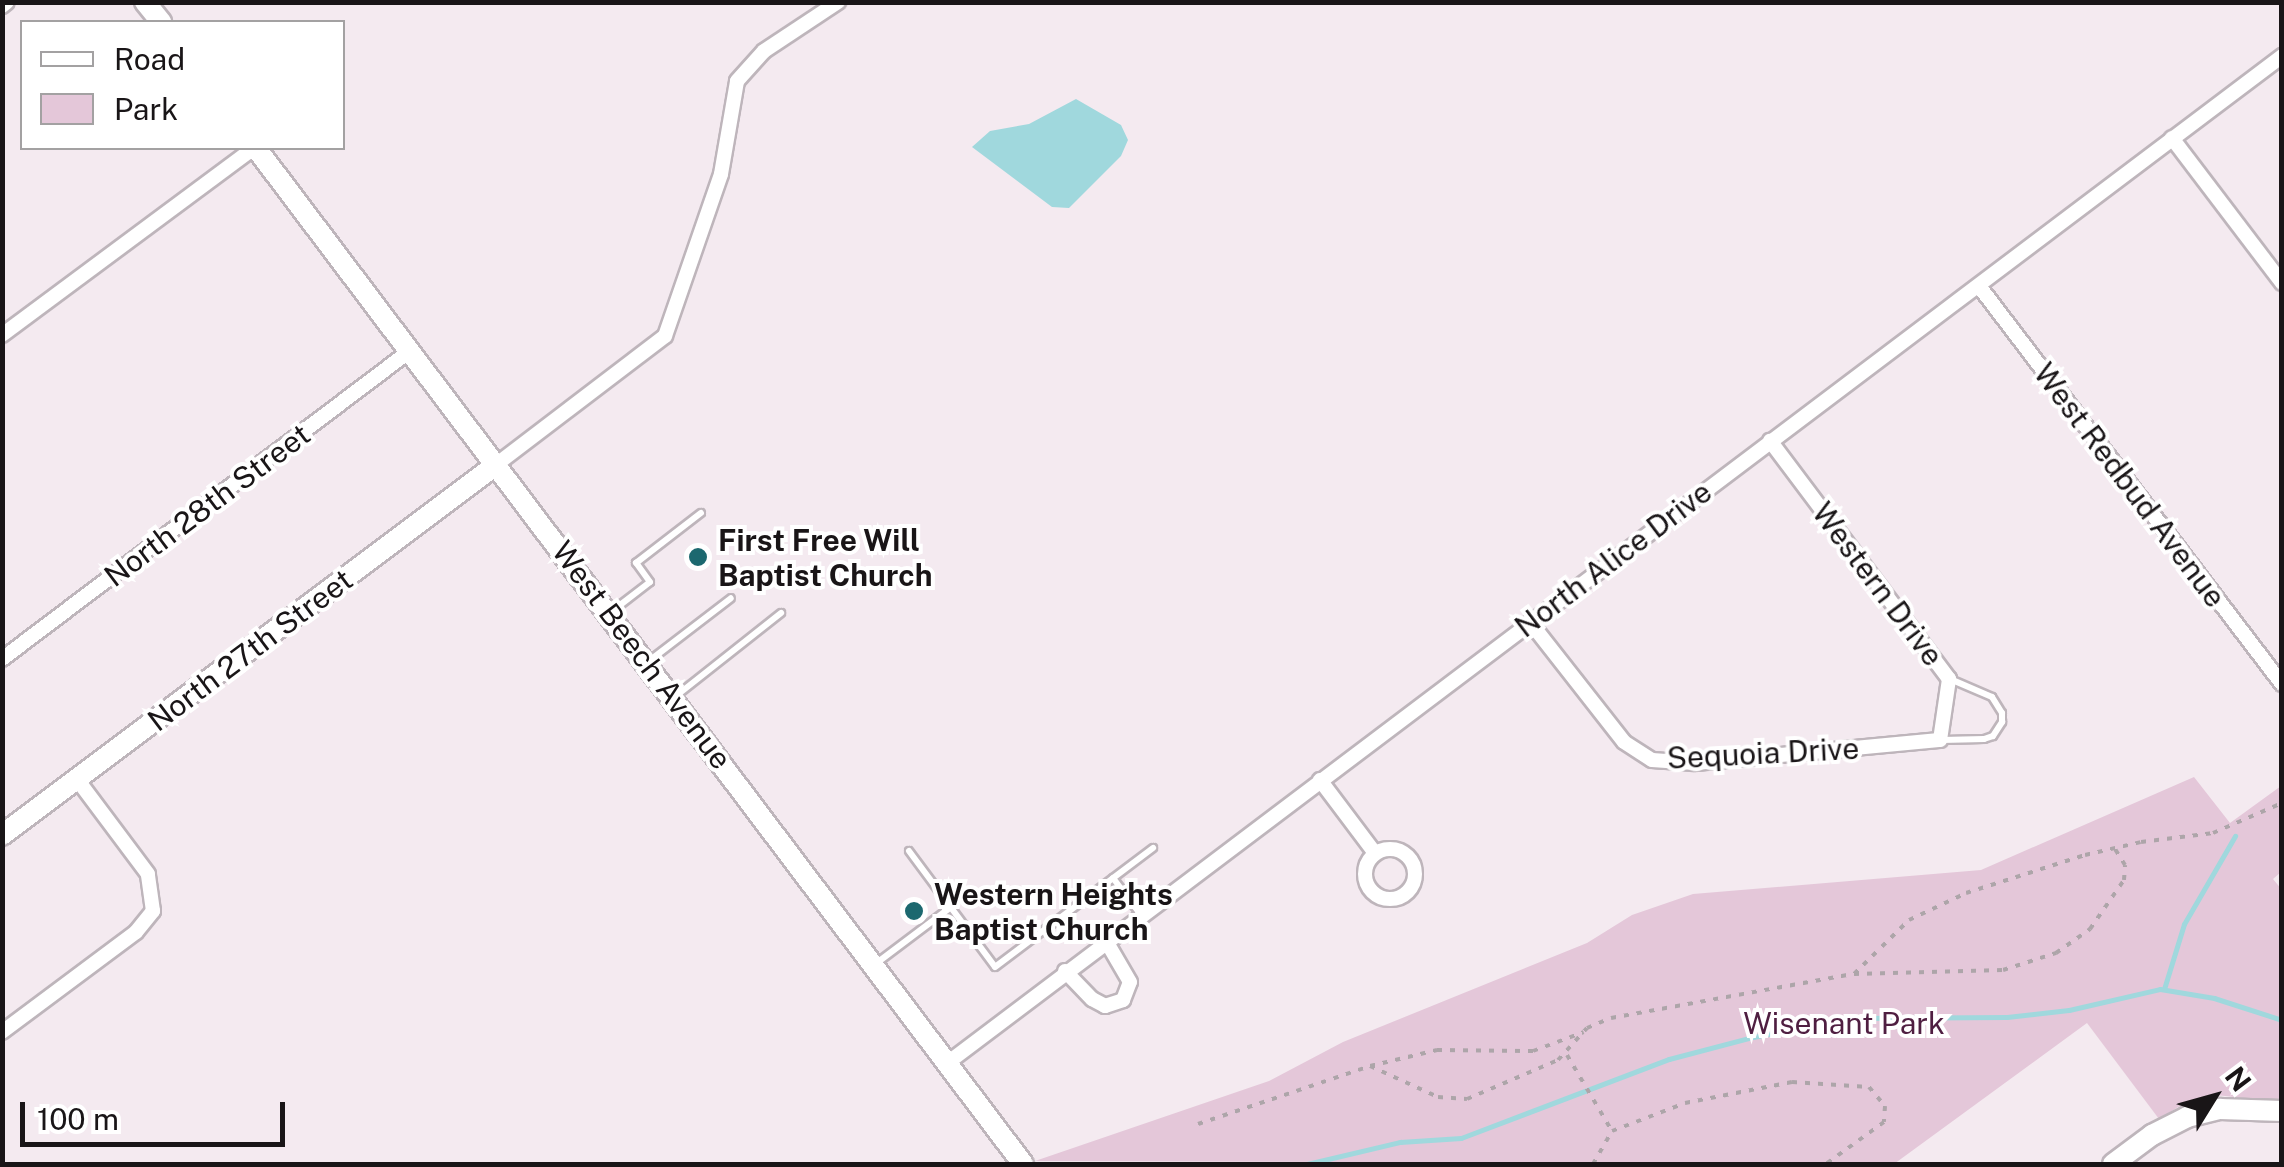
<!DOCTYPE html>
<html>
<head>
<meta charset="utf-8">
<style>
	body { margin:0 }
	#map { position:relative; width:2284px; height:1167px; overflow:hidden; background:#f4eaf0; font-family:"Public Sans",sans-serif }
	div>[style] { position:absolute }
	.green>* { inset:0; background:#e4c7d9 }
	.water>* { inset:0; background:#a0d8dd }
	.stream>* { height:5px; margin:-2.5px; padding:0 2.5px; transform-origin:2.5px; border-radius:2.5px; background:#a0d8dd }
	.path>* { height:4px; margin-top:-2px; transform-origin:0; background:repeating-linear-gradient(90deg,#ada5a9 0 5px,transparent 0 13px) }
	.roads { filter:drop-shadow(2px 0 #beb5bb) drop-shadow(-2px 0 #beb5bb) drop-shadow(0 2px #beb5bb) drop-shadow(0 -2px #beb5bb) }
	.lane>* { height:6px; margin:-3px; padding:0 3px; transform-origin:3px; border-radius:3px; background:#fff }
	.street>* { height:14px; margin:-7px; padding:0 7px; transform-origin:7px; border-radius:7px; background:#fff }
	.street>.ring { margin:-7px; padding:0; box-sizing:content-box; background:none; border:14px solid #fff; border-radius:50% }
	.secondary>* { height:20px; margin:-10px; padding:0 10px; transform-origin:10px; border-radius:10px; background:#fff }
	.dots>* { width:28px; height:28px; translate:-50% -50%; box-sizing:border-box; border:5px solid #fff; border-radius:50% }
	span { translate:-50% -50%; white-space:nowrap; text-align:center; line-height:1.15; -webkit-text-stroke:8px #fff; paint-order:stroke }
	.street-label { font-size:30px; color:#191517 }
	.poi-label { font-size:30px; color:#191517; font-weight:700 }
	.left { translate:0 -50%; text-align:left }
	.park-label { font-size:30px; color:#4f1e41 }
	.frame { position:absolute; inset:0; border:5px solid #191517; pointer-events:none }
	.legend { position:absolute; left:20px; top:20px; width:325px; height:130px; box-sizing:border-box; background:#fff; border:2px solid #a3a1a2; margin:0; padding:12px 18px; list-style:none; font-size:30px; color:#191517 }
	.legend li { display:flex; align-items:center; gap:20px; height:50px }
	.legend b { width:50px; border:2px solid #a3a1a2 }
	.north { position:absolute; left:2164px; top:1047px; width:100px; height:100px; -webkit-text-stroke:8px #fff; paint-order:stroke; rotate:53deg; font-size:28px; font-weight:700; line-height:40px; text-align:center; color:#191517 }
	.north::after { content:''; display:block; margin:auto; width:35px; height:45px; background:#191517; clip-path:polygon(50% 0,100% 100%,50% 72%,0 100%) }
	.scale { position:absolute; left:20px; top:1102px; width:265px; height:45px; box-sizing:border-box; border:5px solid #191517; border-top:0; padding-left:12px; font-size:30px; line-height:35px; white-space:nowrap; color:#191517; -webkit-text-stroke:8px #fff; paint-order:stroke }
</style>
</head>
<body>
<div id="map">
	<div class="green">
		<i style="clip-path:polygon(2194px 777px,2230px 823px,2281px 786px,2281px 872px,2273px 879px,2282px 890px,2281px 1102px,2216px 1095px,2183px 1104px,2159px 1119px,2087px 1023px,1894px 1164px,1035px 1161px,1269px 1081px,1343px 1042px,1587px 943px,1632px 915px,1693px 894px,1981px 870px)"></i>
	</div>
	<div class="water">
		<i style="clip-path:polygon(1076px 99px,1121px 125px,1128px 140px,1121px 156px,1069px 208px,1052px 207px,972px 147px,990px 131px,1029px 124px)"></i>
	</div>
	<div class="stream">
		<i style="left:2164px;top:989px;width:68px;rotate:-72.9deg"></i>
		<i style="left:2184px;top:924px;width:102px;rotate:-59.9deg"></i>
		<i style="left:1307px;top:1164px;width:96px;rotate:-13.3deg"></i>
		<i style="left:1400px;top:1142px;width:61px;rotate:-3.8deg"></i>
		<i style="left:1461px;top:1138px;width:222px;rotate:-20.8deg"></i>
		<i style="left:1669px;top:1059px;width:87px;rotate:-14.7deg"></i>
		<i style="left:1753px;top:1037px;width:103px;rotate:-10.7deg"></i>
		<i style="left:1854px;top:1018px;width:153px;rotate:-0.4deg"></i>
		<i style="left:2007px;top:1017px;width:62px;rotate:-6.4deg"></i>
		<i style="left:2069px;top:1010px;width:93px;rotate:-13deg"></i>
		<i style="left:2160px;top:989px;width:55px;rotate:9.5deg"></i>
		<i style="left:2214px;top:998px;width:71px;rotate:17.9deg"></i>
	</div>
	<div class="path">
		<i style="left:1854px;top:974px;width:77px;rotate:-44.5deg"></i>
		<i style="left:1909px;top:920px;width:63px;rotate:-25.3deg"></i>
		<i style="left:1966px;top:893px;width:125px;rotate:-17.7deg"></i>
		<i style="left:2085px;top:855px;width:57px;rotate:-13.1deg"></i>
		<i style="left:2141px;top:842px;width:73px;rotate:-7.1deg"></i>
		<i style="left:2213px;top:833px;width:75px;rotate:-23.5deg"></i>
		<i style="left:1567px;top:1055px;width:88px;rotate:59.4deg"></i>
		<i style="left:1370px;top:1066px;width:69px;rotate:-13.4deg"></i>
		<i style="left:1437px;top:1050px;width:96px;rotate:0.6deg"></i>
		<i style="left:1533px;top:1051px;width:54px;rotate:-20.4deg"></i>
		<i style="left:1198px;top:1124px;width:182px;rotate:-18.6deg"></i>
		<i style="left:1370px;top:1066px;width:75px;rotate:24.5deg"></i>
		<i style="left:1438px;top:1097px;width:29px;rotate:4deg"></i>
		<i style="left:1467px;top:1099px;width:99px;rotate:-23.2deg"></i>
		<i style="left:1558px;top:1060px;width:43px;rotate:-47.8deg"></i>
		<i style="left:1587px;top:1028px;width:26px;rotate:-23deg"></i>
		<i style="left:1611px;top:1018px;width:247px;rotate:-10.3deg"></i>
		<i style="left:1854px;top:974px;width:149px;rotate:-1.5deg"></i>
		<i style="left:2003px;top:970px;width:56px;rotate:-17.8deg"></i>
		<i style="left:2056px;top:953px;width:42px;rotate:-35.2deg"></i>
		<i style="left:2090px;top:929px;width:60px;rotate:-55.2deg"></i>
		<i style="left:2124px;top:880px;width:15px;rotate:-86deg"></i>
		<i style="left:2125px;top:865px;width:19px;rotate:-122deg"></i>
		<i style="left:1593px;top:1164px;width:38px;rotate:-60deg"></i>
		<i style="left:1612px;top:1131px;width:78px;rotate:-21deg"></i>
		<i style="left:1685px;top:1103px;width:109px;rotate:-11.1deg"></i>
		<i style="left:1792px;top:1082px;width:77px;rotate:3.7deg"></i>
		<i style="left:1869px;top:1087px;width:25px;rotate:50deg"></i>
		<i style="left:1885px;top:1106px;width:16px;rotate:94deg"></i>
		<i style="left:1884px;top:1122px;width:72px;rotate:144.1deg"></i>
	</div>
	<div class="roads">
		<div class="lane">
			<i style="left:611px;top:612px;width:49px;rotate:-37.6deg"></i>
			<i style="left:650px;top:582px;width:24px;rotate:-126deg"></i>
			<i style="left:636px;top:563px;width:82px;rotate:-37.6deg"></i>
			<i style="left:649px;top:661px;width:103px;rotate:-37.5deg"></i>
			<i style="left:676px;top:696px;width:134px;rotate:-38.3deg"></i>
			<i style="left:1942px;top:740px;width:42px;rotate:-1.4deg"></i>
			<i style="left:1984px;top:739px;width:9px;rotate:-18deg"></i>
			<i style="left:1993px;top:736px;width:17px;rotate:-57deg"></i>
			<i style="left:2002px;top:722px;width:9px;rotate:-90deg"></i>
			<i style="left:2002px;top:713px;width:19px;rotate:-122deg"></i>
			<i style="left:1992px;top:697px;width:46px;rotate:-156.8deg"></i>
			<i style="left:909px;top:851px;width:144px;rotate:53.4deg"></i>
			<i style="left:995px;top:967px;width:198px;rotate:-37deg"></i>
			<i style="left:1113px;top:878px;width:46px;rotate:52.9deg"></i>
			<i style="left:878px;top:962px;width:91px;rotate:-37deg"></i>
		</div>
		<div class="street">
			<i style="left:2px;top:6px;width:6px;rotate:-39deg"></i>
			<i style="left:2172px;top:138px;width:182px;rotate:52.8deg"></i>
			<i style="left:1979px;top:286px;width:500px;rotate:52.72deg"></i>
			<i style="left:2px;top:335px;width:314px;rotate:-36.6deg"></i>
			<i style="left:497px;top:464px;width:211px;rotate:-37.3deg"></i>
			<i style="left:665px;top:336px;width:171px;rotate:-70.9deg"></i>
			<i style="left:721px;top:174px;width:94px;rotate:-80.2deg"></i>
			<i style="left:737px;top:81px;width:40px;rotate:-48deg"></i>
			<i style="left:764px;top:51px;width:89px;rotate:-33.5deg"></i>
			<i style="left:1530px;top:622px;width:152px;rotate:51.9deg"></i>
			<i style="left:1624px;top:742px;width:33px;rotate:33deg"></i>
			<i style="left:1652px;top:760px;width:43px;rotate:4deg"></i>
			<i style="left:1695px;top:763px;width:246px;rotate:-5.4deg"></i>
			<i style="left:1940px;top:740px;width:62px;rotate:-81.6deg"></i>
			<i style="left:1949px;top:679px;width:298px;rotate:-126.9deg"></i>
			<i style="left:2px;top:659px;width:513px;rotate:-37.07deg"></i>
			<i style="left:1320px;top:780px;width:91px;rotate:53deg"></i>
			<i class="ring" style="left:1365px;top:849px;width:36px;height:36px"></i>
			<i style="left:1065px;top:971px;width:39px;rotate:46deg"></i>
			<i style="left:1092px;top:999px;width:15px;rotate:28deg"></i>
			<i style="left:1105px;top:1006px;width:19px;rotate:-18deg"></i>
			<i style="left:1123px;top:1000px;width:19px;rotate:-69deg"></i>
			<i style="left:1130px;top:982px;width:48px;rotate:-120.3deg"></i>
			<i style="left:2px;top:1032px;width:167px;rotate:-36.7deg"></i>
			<i style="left:136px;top:932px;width:27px;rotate:-51deg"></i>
			<i style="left:153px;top:911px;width:37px;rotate:-98deg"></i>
			<i style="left:148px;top:874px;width:119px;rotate:-126.8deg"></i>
			<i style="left:946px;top:1064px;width:1674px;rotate:-37.03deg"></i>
		</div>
		<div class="secondary">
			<i style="left:145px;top:2px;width:26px;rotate:51deg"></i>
			<i style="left:256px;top:148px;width:1273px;rotate:52.95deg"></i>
			<i style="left:2px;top:835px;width:619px;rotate:-36.85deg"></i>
			<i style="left:2113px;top:1164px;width:49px;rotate:-36.6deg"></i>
			<i style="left:2152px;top:1135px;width:39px;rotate:-27deg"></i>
			<i style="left:2187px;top:1117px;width:34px;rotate:-14deg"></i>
			<i style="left:2220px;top:1109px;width:62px;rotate:1.8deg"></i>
		</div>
	</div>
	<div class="dots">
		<i style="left:698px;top:557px;background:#1c686f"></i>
		<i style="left:914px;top:911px;background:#1c686f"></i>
	</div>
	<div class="street-label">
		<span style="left:2130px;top:485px;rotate:53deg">West Redbud Avenue</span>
		<span style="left:207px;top:505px;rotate:-37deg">North 28th Street</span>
		<span style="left:1613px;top:559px;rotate:-37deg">North Alice Drive</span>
		<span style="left:1878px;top:584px;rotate:53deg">Western Drive</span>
		<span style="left:250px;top:650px;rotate:-37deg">North 27th Street</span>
		<span style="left:642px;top:655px;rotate:53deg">West Beech Avenue</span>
		<span style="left:1763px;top:753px;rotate:-3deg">Sequoia Drive</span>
	</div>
	<div class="poi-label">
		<span class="left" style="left:718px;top:557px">First Free Will<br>Baptist Church</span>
		<span class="left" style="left:934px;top:911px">Western Heights<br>Baptist Church</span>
	</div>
	<div class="park-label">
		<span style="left:1844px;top:1023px">Wisenant Park</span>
	</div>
	<div class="frame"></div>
	<ul class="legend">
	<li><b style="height:12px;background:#fff"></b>Road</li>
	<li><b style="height:28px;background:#e4c7d9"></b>Park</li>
	</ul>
	<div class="north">N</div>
	<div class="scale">100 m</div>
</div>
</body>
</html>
